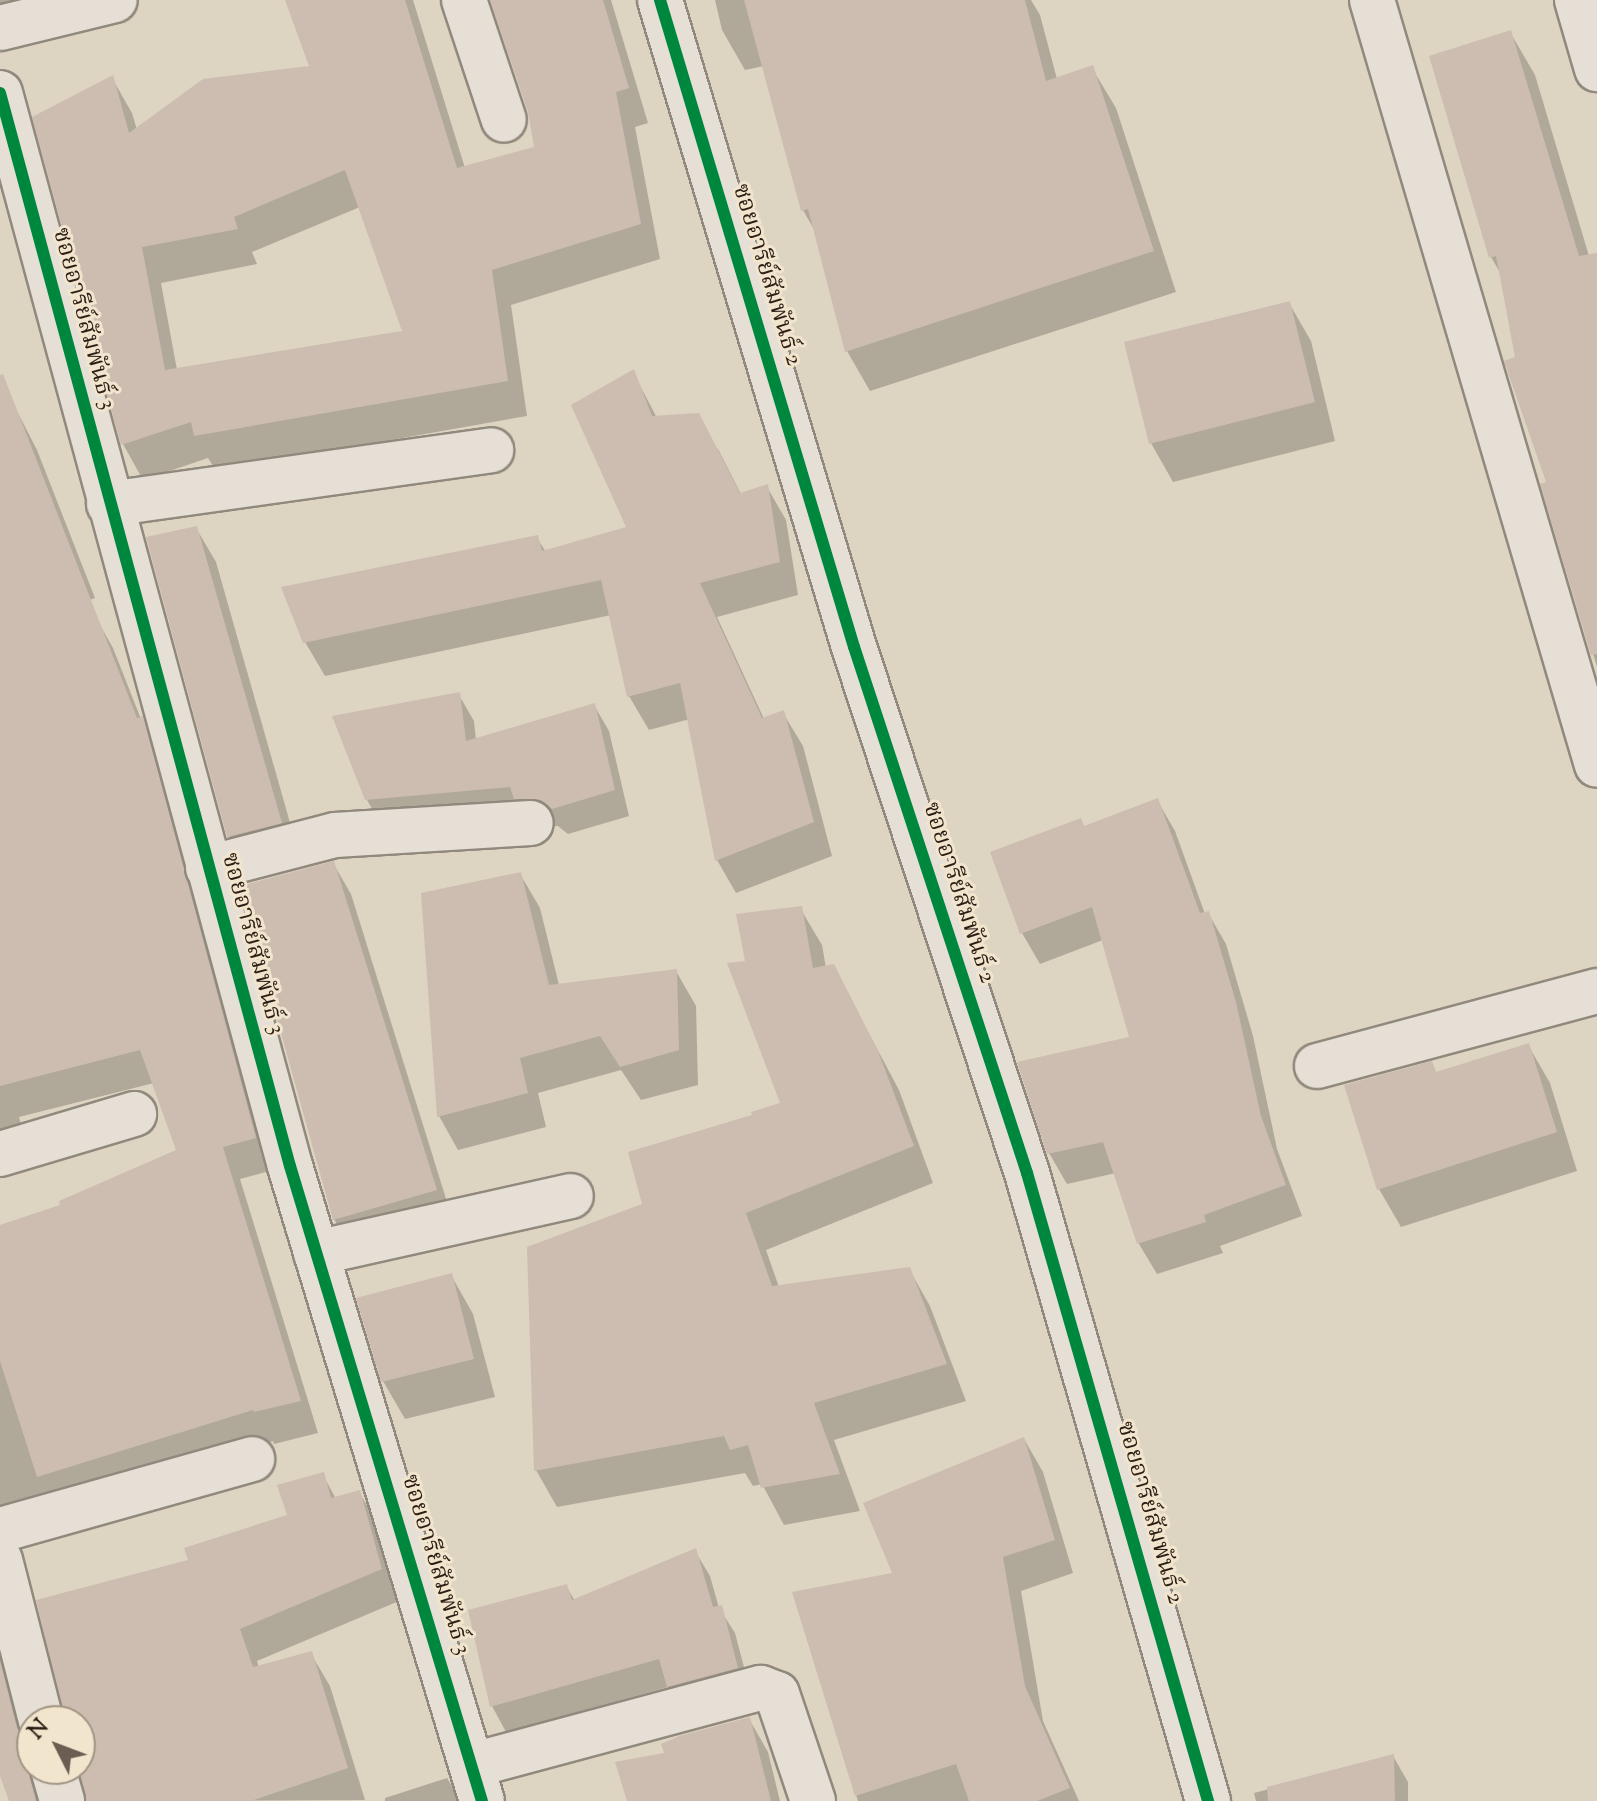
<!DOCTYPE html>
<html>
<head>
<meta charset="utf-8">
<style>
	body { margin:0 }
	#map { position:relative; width:1597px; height:1801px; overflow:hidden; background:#ddd4c1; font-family:"Sorts Mill Goudy","Noto Serif Thai",serif }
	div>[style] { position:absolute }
	.shadow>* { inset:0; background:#0003 }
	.building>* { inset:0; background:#ccbdb0 }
	.roads { filter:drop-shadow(2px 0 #91897d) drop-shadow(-2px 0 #91897d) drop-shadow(0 2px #91897d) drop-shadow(0 -2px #91897d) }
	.minor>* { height:44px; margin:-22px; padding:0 22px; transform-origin:22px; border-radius:22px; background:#e5dfd5 }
	.cycleway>* { height:12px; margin:-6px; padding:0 6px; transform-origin:6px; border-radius:6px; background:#00873e }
	span { translate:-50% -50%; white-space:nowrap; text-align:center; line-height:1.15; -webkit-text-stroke:6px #f1e5ce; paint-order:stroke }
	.street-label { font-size:24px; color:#2d1d14 }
	.north { position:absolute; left:16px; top:1705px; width:80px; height:80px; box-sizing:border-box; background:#f1e5ce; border:2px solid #a39584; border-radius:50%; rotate:312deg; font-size:22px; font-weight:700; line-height:32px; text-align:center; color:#2d1d14 }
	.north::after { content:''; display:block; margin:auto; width:28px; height:36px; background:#6b5d51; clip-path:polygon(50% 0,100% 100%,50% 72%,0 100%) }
</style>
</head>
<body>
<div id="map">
	<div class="shadow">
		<i style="clip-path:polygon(0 0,74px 0,0 12px)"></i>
		<i style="clip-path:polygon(evenodd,287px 0,413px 0,465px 168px,536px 148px,530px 112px,493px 0,611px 0,648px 123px,635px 127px,660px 259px,511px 305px,527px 416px,216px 471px,208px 458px,143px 480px,123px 444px,35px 118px,112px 78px,132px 113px,137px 130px,311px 68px,287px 0,360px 207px,404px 332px,177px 370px,161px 283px,257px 264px,252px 252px,360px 207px)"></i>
		<i style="clip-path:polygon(715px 0,1031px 0,1040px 15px,1057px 79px,1092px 68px,1116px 108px,1176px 292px,870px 391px,847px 351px,816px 233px,803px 210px,764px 66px,745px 70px,722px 30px)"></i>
		<i style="clip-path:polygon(1510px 32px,1535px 75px,1589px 256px,1597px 255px,1597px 667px,1543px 486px,1549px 484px,1517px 358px,1502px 276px,1491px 257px)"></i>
		<i style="clip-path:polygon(1289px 303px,1311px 341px,1335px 441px,1173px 482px,1151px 443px)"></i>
		<i style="clip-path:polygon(633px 372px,657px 418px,718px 449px,741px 494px,767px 487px,786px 520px,798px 595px,717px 617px,764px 719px,783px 713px,803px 746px,832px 856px,736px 893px,717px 860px,690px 719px,649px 730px,629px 696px,611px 615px,325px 676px,305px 642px,537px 538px,546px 552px,629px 528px)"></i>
		<i style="clip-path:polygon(0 378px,37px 450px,95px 598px,0 633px)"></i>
		<i style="clip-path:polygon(196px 528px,216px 562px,300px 858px,249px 871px,229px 836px)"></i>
		<i style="clip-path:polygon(95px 616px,113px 648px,141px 719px,160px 751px,273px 1170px,240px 1179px,318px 1433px,274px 1444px,273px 1441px,0 1533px,0 1227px,63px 1207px,178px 1151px,154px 1083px,19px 1117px,26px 1141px,0 1147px,0 661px)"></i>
		<i style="clip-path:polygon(459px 695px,474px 721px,476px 740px,594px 705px,609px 731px,629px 816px,568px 834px,558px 826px,531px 825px,382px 826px,367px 800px)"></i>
		<i style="clip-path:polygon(1157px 800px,1175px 831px,1205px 914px,1208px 913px,1226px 944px,1253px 1036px,1277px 1149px,1302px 1216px,1220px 1246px,1223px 1253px,1157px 1274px,1139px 1244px,1116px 1173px,1067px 1184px,1049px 1153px,1132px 1039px,1103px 940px,1040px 964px,1022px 933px,992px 854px,1084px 828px)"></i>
		<i style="clip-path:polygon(333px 863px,351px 894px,453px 1221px,352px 1250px,334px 1219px)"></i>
		<i style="clip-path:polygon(520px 874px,540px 908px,559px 985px,676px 971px,696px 1006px,698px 1085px,641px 1100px,621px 1070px,538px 1093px,546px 1127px,458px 1150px,439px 1116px)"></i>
		<i style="clip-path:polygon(800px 908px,822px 945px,826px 968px,833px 966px,899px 1090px,933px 1183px,766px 1250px,779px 1287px,909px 1269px,930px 1306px,966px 1401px,834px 1440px,860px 1511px,784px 1525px,762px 1484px,753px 1486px,745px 1473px,557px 1507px,536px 1470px,645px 1205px,755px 1117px,782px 1104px,748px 963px)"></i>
		<i style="clip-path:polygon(1528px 1045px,1550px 1083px,1577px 1171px,1401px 1227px,1379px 1189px,1431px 1063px,1437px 1074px)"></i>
		<i style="clip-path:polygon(451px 1275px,473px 1314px,495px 1397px,405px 1419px,383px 1381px)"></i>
		<i style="clip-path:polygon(1024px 1439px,1043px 1472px,1073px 1573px,1021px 1591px,1043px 1721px,1079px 1801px,858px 1801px,795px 1593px,895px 1575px)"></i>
		<i style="clip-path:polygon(323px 1475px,336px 1499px,359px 1492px,378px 1524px,399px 1601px,257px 1661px,259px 1668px,311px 1654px,330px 1686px,365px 1800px,88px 1801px,84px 1779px,69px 1776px,64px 1769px,80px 1769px,80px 1721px,67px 1721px,191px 1562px,289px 1517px)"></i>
		<i style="clip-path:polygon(695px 1551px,710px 1576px,719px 1608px,735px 1633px,751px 1694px,683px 1712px,668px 1687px,506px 1732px,492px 1706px,566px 1586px,575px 1601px)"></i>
		<i style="clip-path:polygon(0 1624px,32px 1746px,32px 1769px,46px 1801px,11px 1801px,0 1769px)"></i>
		<i style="clip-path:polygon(749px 1719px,768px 1752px,780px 1801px,630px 1801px,666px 1755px)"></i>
		<i style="clip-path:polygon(1393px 1756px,1408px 1782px,1408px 1801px,1256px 1801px,1254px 1793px)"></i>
		<i style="clip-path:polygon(447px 1778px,461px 1801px,385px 1801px,385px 1798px)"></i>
	</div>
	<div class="building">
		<i style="clip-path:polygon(evenodd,285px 0,405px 0,457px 168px,534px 147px,528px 112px,490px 0,603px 0,629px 88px,616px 92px,641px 224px,492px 270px,508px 381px,194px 436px,191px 422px,121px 445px,32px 117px,113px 75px,129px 133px,203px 79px,309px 66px,285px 0,345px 170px,402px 331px,165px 370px,142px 247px,238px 229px,234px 217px,345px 170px)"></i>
		<i style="clip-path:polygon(744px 0,1025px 0,1046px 81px,1093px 65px,1154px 251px,845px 352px,808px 209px,801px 211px)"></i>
		<i style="clip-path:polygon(1511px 30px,1579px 256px,1597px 253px,1597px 654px,1591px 655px,1540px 484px,1546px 482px,1504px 361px,1515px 357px,1496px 256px,1489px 258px,1429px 56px)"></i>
		<i style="clip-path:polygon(1290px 301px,1315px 402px,1149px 444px,1124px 342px)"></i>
		<i style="clip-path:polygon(634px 369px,652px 416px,699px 413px,740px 493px,768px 484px,780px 562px,700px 583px,762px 718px,784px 710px,814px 822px,715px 861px,680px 683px,627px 697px,601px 580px,303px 643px,281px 587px,538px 535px,542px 551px,626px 527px,571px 405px)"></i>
		<i style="clip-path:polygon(3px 374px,137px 718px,143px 716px,256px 1138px,223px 1147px,301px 1401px,254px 1412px,253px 1410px,37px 1477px,0 1361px,0 1225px,60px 1205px,59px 1201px,176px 1150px,140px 1050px,0 1086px,0 375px)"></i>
		<i style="clip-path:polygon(197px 526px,282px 823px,227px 837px,146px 537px)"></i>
		<i style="clip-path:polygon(460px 692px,466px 741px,595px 703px,615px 790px,552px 809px,541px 800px,514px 799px,510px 787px,365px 800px,332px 716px)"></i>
		<i style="clip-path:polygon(1158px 798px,1200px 913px,1209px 911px,1236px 1002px,1261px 1116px,1286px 1185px,1204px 1215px,1206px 1222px,1137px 1244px,1103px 1142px,1047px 1154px,1017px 1062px,1129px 1037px,1092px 907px,1020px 934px,990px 852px,1081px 818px,1084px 826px)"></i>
		<i style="clip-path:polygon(334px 861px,437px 1190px,333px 1220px,240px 886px)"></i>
		<i style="clip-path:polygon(521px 872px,549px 985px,677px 969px,679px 1050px,620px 1067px,600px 1036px,520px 1058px,528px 1093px,437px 1117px,421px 893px)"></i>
		<i style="clip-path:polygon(802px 906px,813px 968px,834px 964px,878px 1051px,914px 1146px,746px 1213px,772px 1286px,910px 1267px,947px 1364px,814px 1403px,840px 1474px,761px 1488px,748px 1445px,730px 1450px,724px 1436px,534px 1471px,527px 1247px,642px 1204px,628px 1152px,752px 1115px,751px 1112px,780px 1103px,727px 963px,745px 961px,736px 914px)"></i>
		<i style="clip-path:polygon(1529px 1043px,1557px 1132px,1377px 1190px,1344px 1085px,1432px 1061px,1436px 1072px)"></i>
		<i style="clip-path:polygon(452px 1273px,474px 1359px,381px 1382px,356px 1298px)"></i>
		<i style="clip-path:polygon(1024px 1437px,1055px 1540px,1003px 1557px,1025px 1686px,1070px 1788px,1037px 1801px,969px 1801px,956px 1764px,855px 1796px,792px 1592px,892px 1573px,863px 1503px)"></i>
		<i style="clip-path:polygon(324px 1472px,331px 1498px,360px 1490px,382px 1569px,240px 1629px,253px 1667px,312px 1651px,348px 1768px,251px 1801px,86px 1801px,79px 1769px,80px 1721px,65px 1721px,36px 1600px,188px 1560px,184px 1548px,287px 1515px,277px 1485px)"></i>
		<i style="clip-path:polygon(696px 1548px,713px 1607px,722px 1605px,738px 1668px,667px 1687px,659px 1659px,490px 1707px,468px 1610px,567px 1584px,572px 1600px)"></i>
		<i style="clip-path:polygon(0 1661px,17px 1728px,32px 1744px,29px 1775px,36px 1801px,9px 1801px,0 1776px)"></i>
		<i style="clip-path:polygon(750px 1717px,771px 1801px,627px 1801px,615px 1762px,664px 1753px,661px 1744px,679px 1736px)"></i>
		<i style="clip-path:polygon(1394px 1754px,1395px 1801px,1268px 1801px,1267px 1787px)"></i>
	</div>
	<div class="roads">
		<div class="minor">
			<i style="left:464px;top:0;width:126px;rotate:71.6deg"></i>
			<i style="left:660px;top:0;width:675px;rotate:73.31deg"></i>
			<i style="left:854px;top:647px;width:554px;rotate:71.79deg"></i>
			<i style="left:1027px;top:1173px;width:654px;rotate:73.92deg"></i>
			<i style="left:1372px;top:0;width:797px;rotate:73.61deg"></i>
			<i style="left:1577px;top:0;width:72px;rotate:73.8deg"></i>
			<i style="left:0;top:28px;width:118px;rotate:-13.7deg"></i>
			<i style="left:0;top:93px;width:1111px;rotate:74.88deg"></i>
			<i style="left:290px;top:1166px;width:663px;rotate:73.18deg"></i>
			<i style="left:109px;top:504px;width:386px;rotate:-8deg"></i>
			<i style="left:208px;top:868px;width:131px;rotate:-14.6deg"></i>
			<i style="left:335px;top:835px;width:196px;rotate:-3.5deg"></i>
			<i style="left:1317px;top:1066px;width:290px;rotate:-15deg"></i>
			<i style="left:0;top:1154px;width:140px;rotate:-16.6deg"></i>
			<i style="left:316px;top:1253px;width:261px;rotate:-12.6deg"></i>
			<i style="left:0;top:1530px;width:262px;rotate:-15.7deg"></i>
			<i style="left:0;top:1560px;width:166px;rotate:75.7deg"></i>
			<i style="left:473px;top:1765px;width:298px;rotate:-15deg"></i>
			<i style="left:761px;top:1688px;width:17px;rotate:21deg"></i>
			<i style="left:777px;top:1694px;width:113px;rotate:71.4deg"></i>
			<i style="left:53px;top:1769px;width:33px;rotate:74deg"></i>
		</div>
	</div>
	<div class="cycleway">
		<i style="left:660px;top:0;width:675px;rotate:73.31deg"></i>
		<i style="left:854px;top:647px;width:554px;rotate:71.79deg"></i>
		<i style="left:1027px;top:1173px;width:654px;rotate:73.92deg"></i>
		<i style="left:0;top:93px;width:1111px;rotate:74.88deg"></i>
		<i style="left:290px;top:1166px;width:663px;rotate:73.18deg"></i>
	</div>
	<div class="street-label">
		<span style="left:766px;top:275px;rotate:73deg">ซอยอารีย์สัมพันธ์ 2</span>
		<span style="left:83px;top:319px;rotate:75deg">ซอยอารีย์สัมพันธ์ 3</span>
		<span style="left:958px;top:893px;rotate:72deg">ซอยอารีย์สัมพันธ์ 2</span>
		<span style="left:252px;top:944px;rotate:75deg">ซอยอารีย์สัมพันธ์ 3</span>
		<span style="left:1149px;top:1513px;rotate:74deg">ซอยอารีย์สัมพันธ์ 2</span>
		<span style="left:435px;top:1565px;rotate:73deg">ซอยอารีย์สัมพันธ์ 3</span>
	</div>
	<div class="north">N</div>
</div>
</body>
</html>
